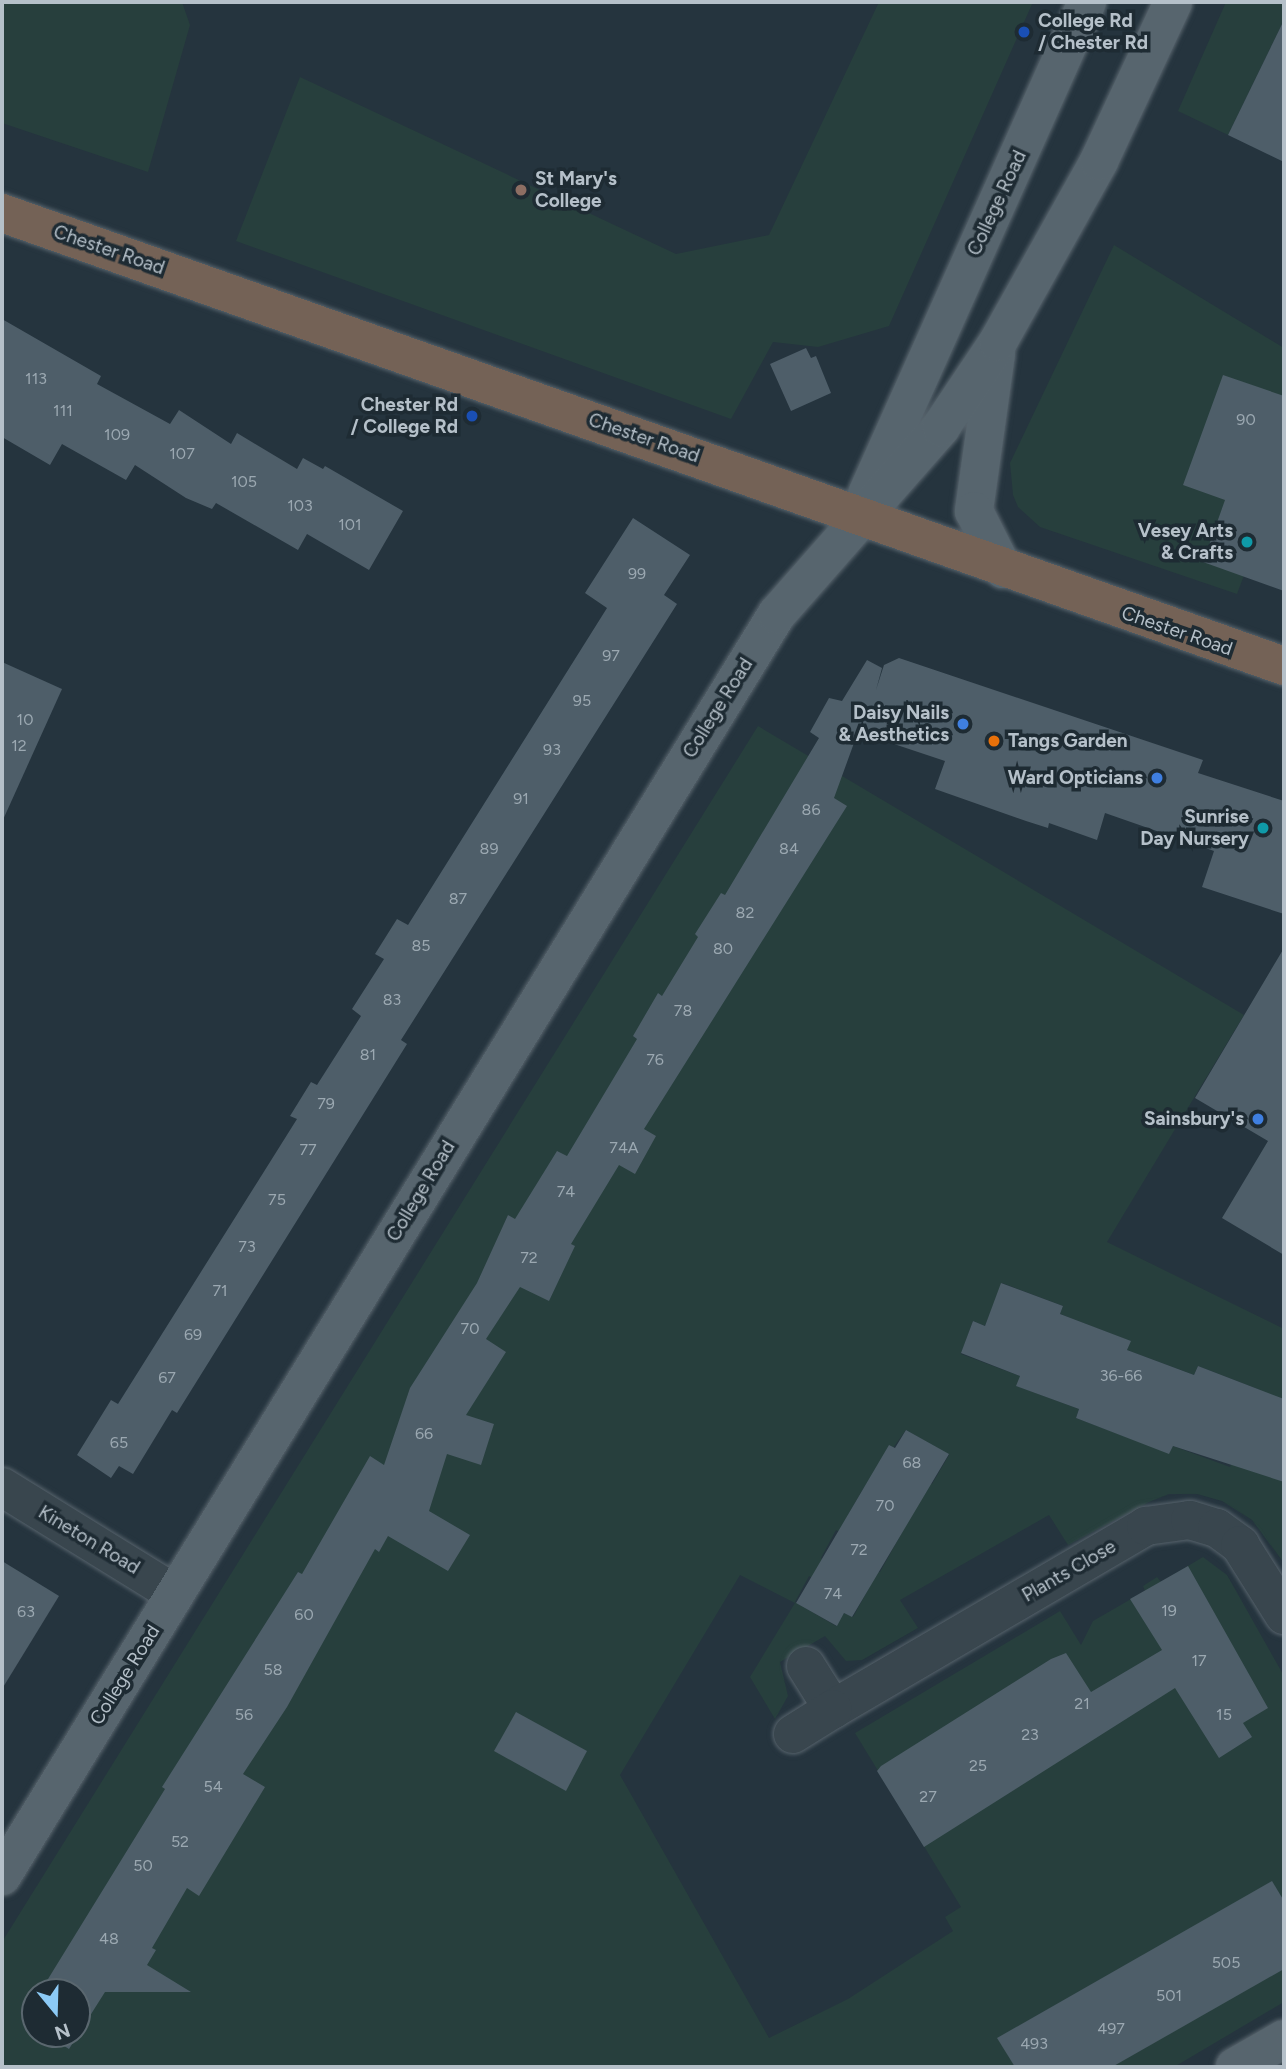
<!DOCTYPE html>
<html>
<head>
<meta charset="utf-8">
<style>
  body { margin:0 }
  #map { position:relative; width:1286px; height:2069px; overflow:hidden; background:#25343e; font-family:Figtree,sans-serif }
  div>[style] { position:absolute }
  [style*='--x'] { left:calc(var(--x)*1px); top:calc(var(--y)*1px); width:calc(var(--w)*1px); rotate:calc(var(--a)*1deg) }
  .green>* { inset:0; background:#273f3d }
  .building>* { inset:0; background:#4e5e69 }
  .roads { filter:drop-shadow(0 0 2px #57636c) drop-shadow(0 0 2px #57636c) }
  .minor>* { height:38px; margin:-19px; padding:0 19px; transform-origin:19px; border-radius:19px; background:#39464e }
  .major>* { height:38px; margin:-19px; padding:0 19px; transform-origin:19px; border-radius:19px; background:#57656e }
  .highway>* { height:38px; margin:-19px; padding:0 19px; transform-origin:19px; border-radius:19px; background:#746256 }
  .dots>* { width:19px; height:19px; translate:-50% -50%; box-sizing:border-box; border:4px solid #1e2b33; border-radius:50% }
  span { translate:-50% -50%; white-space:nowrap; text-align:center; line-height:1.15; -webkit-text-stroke:7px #1e2b33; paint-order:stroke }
  .number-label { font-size:16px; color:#9ba8b1 }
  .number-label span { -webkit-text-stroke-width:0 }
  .poi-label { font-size:19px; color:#b5c0c9; font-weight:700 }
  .left { translate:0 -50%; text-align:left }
  .right { translate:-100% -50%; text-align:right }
  .street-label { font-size:19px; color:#b5c0c9 }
  .frame { position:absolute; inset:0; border:4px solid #b5c0c9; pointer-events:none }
  .north { position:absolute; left:21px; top:1978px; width:70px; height:70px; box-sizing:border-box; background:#1e2b33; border:2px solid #5a676f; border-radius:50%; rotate:161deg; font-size:19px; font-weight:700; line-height:28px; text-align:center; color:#b5c0c9 }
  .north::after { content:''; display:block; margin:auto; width:24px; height:32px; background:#8ccaf6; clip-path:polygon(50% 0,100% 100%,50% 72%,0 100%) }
</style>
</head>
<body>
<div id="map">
  <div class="green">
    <div style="clip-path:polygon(2px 2px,182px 2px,190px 25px,148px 172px,2px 123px)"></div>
    <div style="clip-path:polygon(879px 2px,1033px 2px,889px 326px,818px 347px,773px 342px,731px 419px,236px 241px,300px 77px,676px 254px,769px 235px)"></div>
    <div style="clip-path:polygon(1226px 2px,1284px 2px,1284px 20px,1228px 135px,1178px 111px)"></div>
    <div style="clip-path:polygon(1114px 245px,1284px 348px,1284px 468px,1237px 594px,1040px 527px,1018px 507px,1013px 495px,1010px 463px)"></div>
    <div style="clip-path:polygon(evenodd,758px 726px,1244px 1015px,1107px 1242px,1284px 1329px,1284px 1427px,1267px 1475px,1284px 1482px,1284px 1563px,1252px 1520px,1222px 1501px,1197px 1494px,1169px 1494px,1149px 1502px,1068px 1545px,1049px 1515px,900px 1600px,918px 1628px,862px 1660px,846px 1661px,825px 1636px,780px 1662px,788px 1696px,775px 1719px,750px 1677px,795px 1603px,740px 1575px,620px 1775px,769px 2038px,848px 1999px,953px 1931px,945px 1917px,961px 1907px,855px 1733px,1060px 1611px,1081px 1645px,1093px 1621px,1145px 1591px,1143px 1586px,1157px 1577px,1161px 1582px,1203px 1557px,1227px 1575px,1284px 1676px,1284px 2002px,1174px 2067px,2px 2067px,2px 1942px,758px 726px,1002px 1283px,1063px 1306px,1060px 1314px,1130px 1341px,1127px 1350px,1194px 1375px,1198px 1366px,1260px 1390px,1230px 1467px,1173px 1446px,1169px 1453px,1076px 1418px,1079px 1409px,1017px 1386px,1020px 1376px,961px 1354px,973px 1321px,985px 1326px,1002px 1283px,758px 726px,906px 1430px,949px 1455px,932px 1484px,925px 1480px,921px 1498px,880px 1572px,872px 1568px,870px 1586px,853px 1617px,844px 1613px,836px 1626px,795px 1602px,809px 1576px,818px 1581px,828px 1562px,821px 1558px,836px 1530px,845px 1535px,848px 1515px,863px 1489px,906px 1430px,758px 726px,35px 1992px,77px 1992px,77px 2034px,35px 2034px,35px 1992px)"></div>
  </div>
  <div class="building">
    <div style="clip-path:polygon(1284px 20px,1284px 162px,1228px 135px)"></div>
    <div style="clip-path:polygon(2px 319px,101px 376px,97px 384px,170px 424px,179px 410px,231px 444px,237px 433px,297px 469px,303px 458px,323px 469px,325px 466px,403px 511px,369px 570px,307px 534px,298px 550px,216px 503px,212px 509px,186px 498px,135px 465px,126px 480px,62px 444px,50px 465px,2px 437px)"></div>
    <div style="clip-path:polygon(806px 348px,811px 358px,816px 356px,831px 393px,791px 411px,770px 364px)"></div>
    <div style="clip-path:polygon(1223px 375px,1284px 396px,1284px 591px,1203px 562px,1225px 500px,1183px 485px)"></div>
    <div style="clip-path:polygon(633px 518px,690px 555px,664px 595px,677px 604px,401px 1040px,407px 1044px,177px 1413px,172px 1410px,133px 1474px,119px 1466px,111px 1478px,77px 1455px,111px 1400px,118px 1404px,297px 1119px,290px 1116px,311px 1082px,317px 1085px,361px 1016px,352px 1009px,384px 959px,375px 954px,397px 919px,408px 925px,607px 608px,585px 593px)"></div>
    <div style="clip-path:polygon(899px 658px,1203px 760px,1198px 773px,1284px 801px,1284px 914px,1202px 887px,1214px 851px,1105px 813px,1097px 840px,1049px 823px,1048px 828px,1026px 821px,935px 789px,945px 761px,858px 732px,834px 798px,847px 806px,644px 1129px,656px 1136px,635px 1174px,619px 1165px,571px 1244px,575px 1246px,549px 1301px,520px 1287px,486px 1339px,506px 1352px,466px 1415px,494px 1424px,481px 1465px,447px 1454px,429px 1511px,470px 1535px,448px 1571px,388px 1536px,379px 1552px,375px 1549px,287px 1707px,243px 1774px,265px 1787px,199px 1896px,187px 1888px,152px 1948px,156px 1950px,147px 1965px,191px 1992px,105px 1992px,69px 2049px,45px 2034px,77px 2034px,77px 1992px,40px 1992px,165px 1789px,162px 1787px,298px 1572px,302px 1574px,370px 1456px,384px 1465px,410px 1388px,477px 1283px,508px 1215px,515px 1219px,557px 1151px,567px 1156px,637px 1039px,633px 1036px,658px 993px,662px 996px,698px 937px,695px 934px,721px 893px,725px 895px,819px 738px,810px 732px,829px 698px,842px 701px,867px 660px,882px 668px,876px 690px,884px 665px)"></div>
    <div style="clip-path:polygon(2px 662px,62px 689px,2px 822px)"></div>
    <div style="clip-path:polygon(1284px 948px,1284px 1255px,1222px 1218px,1268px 1141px,1195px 1098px)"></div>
    <div style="clip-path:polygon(1001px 1283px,1063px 1306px,1060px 1314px,1131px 1341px,1127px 1350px,1194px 1375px,1198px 1366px,1284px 1399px,1284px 1482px,1173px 1446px,1169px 1454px,1076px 1418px,1079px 1409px,1016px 1386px,1020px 1376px,961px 1353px,973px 1321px,985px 1326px)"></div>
    <div style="clip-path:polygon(906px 1430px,949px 1454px,852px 1617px,844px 1613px,837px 1626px,796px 1603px,889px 1445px,895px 1448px)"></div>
    <div style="clip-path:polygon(2px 1561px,59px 1596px,2px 1689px)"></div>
    <div style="clip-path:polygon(1188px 1566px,1268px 1708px,1243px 1723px,1252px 1737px,1219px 1758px,1175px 1688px,924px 1847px,877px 1771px,881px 1766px,1051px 1659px,1066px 1653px,1091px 1692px,1162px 1650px,1130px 1599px)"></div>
    <div style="clip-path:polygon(516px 1712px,587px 1751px,566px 1791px,494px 1751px)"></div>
    <div style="clip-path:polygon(1272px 1881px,1284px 1901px,1284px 1969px,1112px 2067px,1015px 2067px,997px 2038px)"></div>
    <div style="clip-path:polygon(35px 2001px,35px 2028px,23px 2020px)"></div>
  </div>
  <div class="roads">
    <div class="minor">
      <div style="--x:2;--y:1487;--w:203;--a:31.7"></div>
      <div style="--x:806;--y:1666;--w:51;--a:57.9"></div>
      <div style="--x:833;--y:1709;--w:363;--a:-30.3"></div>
      <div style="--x:1146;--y:1526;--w:44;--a:-7.8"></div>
      <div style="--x:1190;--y:1520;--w:28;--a:17"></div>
      <div style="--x:1217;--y:1528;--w:29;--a:36"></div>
      <div style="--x:1240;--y:1545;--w:83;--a:57.8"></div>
      <div style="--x:793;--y:1734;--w:47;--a:-32"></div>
    </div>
    <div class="major">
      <div style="--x:996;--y:354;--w:159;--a:98"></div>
      <div style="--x:974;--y:511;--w:65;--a:63.4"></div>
      <div style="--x:867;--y:494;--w:539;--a:-65.91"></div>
      <div style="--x:2;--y:1876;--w:1481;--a:-58.45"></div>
      <div style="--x:777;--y:614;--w:249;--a:-48.7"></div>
      <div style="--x:941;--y:427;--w:102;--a:-56.2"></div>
      <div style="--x:998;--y:342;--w:207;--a:-60.8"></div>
      <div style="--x:1099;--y:161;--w:175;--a:-65"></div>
      <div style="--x:1235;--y:2067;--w:56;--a:-29.7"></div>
    </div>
    <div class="highway">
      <div style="--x:2;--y:213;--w:1360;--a:19.46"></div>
    </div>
  </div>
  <div class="dots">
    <div style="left:1024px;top:32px;background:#1a4fb4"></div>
    <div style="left:521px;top:190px;background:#8d6e63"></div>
    <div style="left:472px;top:416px;background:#1a4fb4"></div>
    <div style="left:1247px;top:542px;background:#0f9aa8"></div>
    <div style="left:963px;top:724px;background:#3f7fe0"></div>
    <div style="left:994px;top:741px;background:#e8710a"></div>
    <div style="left:1157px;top:778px;background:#3f7fe0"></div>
    <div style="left:1263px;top:828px;background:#0f9aa8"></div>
    <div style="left:1258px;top:1119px;background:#3f7fe0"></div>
  </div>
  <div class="number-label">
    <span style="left:36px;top:379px">113</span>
    <span style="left:63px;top:411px">111</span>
    <span style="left:1246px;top:420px">90</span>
    <span style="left:117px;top:435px">109</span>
    <span style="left:182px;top:454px">107</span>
    <span style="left:244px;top:482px">105</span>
    <span style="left:300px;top:506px">103</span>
    <span style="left:350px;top:525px">101</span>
    <span style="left:637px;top:574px">99</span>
    <span style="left:611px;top:656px">97</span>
    <span style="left:582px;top:701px">95</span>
    <span style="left:25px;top:720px">10</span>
    <span style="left:19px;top:746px">12</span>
    <span style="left:552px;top:750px">93</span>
    <span style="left:521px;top:799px">91</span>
    <span style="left:811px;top:810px">86</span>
    <span style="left:489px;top:849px">89</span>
    <span style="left:789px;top:849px">84</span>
    <span style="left:458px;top:899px">87</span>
    <span style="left:745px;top:913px">82</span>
    <span style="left:421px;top:946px">85</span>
    <span style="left:723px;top:949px">80</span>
    <span style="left:392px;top:1000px">83</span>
    <span style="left:683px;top:1011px">78</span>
    <span style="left:368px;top:1055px">81</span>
    <span style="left:655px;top:1060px">76</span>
    <span style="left:326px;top:1104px">79</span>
    <span style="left:624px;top:1148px">74A</span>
    <span style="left:308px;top:1150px">77</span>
    <span style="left:566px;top:1192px">74</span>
    <span style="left:277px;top:1200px">75</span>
    <span style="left:247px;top:1247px">73</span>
    <span style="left:529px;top:1258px">72</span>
    <span style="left:220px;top:1291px">71</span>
    <span style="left:470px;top:1329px">70</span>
    <span style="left:193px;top:1335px">69</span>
    <span style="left:1121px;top:1376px">36-66</span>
    <span style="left:167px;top:1378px">67</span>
    <span style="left:424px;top:1434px">66</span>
    <span style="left:119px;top:1443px">65</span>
    <span style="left:912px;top:1463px">68</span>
    <span style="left:885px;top:1506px">70</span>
    <span style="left:859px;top:1550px">72</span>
    <span style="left:833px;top:1594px">74</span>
    <span style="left:1169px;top:1611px">19</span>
    <span style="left:26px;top:1612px">63</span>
    <span style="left:304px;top:1615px">60</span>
    <span style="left:1199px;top:1661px">17</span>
    <span style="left:273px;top:1670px">58</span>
    <span style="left:1082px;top:1704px">21</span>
    <span style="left:244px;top:1715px">56</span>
    <span style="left:1224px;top:1715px">15</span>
    <span style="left:1030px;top:1735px">23</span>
    <span style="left:978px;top:1766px">25</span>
    <span style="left:213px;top:1787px">54</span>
    <span style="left:928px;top:1797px">27</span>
    <span style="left:180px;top:1842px">52</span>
    <span style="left:143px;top:1866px">50</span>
    <span style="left:109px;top:1939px">48</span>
    <span style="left:1226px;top:1963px">505</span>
    <span style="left:1169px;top:1996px">501</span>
    <span style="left:1111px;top:2029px">497</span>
    <span style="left:1034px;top:2044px">493</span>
  </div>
  <div class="poi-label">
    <span class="left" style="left:1038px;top:32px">College Rd<br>/ Chester Rd</span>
    <span class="left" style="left:535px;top:190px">St Mary's<br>College</span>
    <span class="right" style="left:458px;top:416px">Chester Rd<br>/ College Rd</span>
    <span class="right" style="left:1233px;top:542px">Vesey Arts<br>&amp; Crafts</span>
    <span class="right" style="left:949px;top:724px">Daisy Nails<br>&amp; Aesthetics</span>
    <span class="left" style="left:1008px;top:741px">Tangs Garden</span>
    <span class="right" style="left:1143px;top:778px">Ward Opticians</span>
    <span class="right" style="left:1249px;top:828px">Sunrise<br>Day Nursery</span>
    <span class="right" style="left:1244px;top:1119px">Sainsbury's</span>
  </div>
  <div class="street-label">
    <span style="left:997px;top:203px;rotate:-65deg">College Road</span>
    <span style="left:109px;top:250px;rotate:19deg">Chester Road</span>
    <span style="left:644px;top:438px;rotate:19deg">Chester Road</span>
    <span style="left:1177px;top:631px;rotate:19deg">Chester Road</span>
    <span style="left:718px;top:708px;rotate:-58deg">College Road</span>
    <span style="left:421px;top:1191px;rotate:-59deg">College Road</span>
    <span style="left:89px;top:1540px;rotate:31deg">Kineton Road</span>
    <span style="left:1069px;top:1571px;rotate:-30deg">Plants Close</span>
    <span style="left:125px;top:1675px;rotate:-58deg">College Road</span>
  </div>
  <div class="frame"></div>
  <div class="north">N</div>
</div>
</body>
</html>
